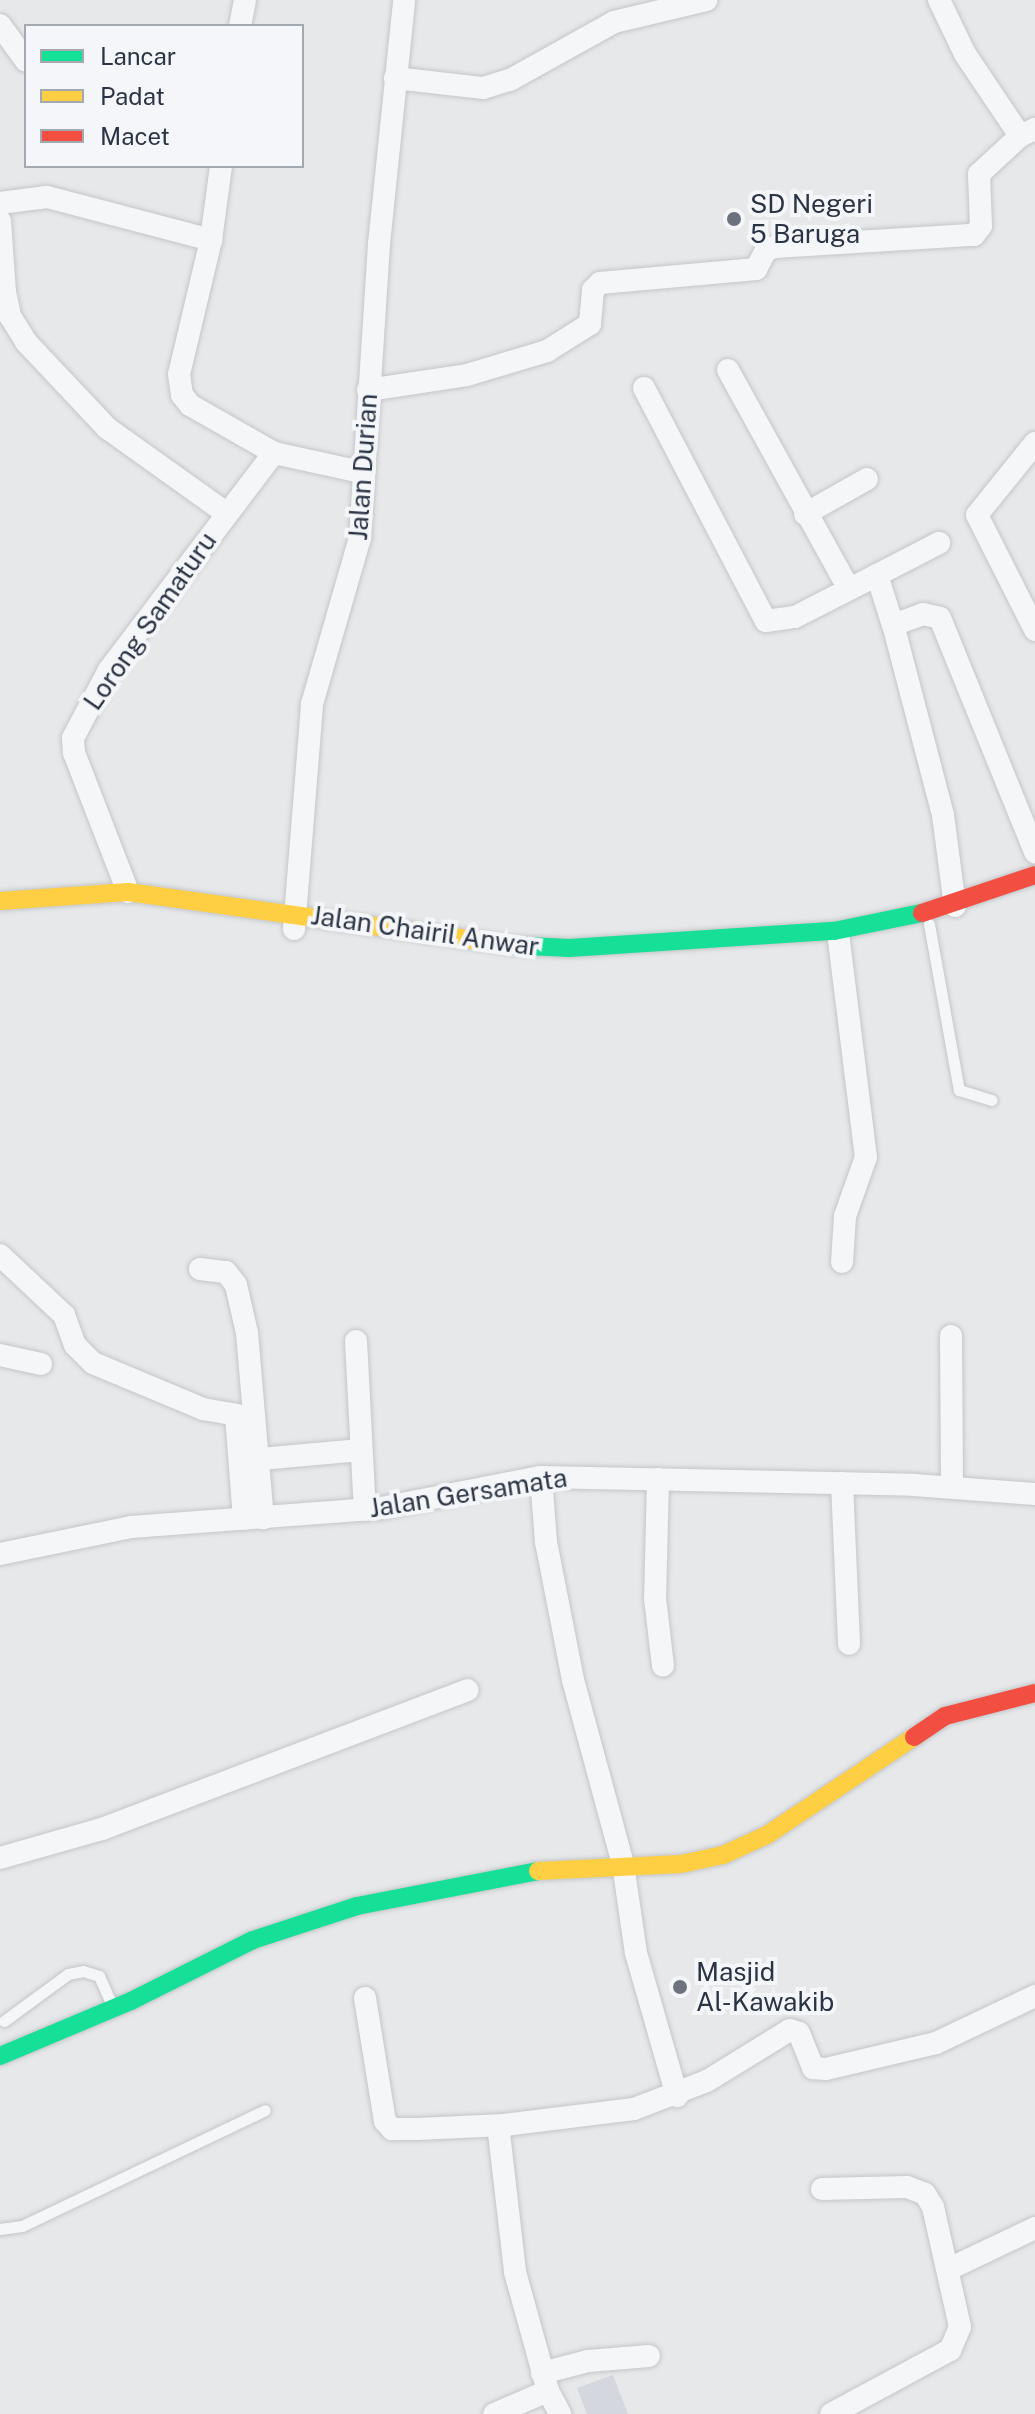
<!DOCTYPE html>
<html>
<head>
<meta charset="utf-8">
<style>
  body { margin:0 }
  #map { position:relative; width:1035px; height:2414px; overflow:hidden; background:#e6e8ea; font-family:"Public Sans",sans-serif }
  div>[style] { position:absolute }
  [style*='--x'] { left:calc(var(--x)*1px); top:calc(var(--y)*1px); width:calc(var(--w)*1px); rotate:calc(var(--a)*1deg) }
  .built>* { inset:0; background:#d4d7dd }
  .roads { filter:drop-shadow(0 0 2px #c4c6c8) drop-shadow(0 0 2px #c4c6c8) }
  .lane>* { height:11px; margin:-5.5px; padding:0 5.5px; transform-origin:5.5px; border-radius:5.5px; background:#f5f6f7 }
  .street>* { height:22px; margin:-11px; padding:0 11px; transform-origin:11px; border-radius:11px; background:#f5f6f7 }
  .fast>* { height:18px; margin:-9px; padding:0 9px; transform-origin:9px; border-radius:9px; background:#16e098 }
  .slow>* { height:18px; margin:-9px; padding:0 9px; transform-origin:9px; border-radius:9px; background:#ffcf43 }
  .jam>* { height:18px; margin:-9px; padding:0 9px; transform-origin:9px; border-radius:9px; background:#f24e42 }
  .dots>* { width:22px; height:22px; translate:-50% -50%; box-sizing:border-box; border:4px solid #f4f6f9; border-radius:50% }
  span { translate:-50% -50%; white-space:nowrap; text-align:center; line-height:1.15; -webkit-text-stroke:8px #f4f6f9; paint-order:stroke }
  .poi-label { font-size:26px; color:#2b3445 }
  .left { translate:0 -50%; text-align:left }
  .street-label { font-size:26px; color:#2b3445 }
  .legend { position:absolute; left:24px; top:24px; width:280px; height:144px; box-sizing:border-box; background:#f4f6f9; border:2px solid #a4a8b1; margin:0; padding:10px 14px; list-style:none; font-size:24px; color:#2b3445 }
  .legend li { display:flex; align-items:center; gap:16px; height:40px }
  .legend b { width:40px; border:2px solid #a4a8b1 }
</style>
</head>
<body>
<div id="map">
  <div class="built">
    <div style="clip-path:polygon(613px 2375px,628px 2414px,587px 2414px,577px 2388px)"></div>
  </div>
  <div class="roads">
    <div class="lane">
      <div style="--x:929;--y:924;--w:169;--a:79.8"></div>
      <div style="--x:959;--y:1090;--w:34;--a:17"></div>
      <div style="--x:4;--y:2021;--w:79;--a:-36.3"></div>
      <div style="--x:68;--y:1974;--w:15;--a:-11"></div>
      <div style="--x:83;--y:1971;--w:17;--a:17"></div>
      <div style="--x:99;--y:1976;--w:34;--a:66"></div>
      <div style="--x:0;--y:2229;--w:22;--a:-8"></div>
      <div style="--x:22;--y:2226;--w:269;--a:-25.5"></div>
    </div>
    <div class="street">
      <div style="--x:939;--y:0;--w:60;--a:64.3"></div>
      <div style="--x:965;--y:54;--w:99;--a:56.1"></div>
      <div style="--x:1020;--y:136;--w:17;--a:-25"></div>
      <div style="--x:0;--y:25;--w:44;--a:54.2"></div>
      <div style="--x:240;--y:26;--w:26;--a:-79"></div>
      <div style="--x:395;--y:78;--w:89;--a:6.5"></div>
      <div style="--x:483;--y:88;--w:28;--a:-17"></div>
      <div style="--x:510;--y:80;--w:119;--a:-29.1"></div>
      <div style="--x:614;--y:22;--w:95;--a:-13.4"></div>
      <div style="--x:221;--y:166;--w:75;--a:97.7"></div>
      <div style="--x:211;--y:240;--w:138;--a:103.4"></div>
      <div style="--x:179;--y:374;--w:21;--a:82"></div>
      <div style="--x:182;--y:395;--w:13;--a:51"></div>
      <div style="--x:190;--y:405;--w:97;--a:29.7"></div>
      <div style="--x:274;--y:453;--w:89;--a:12.3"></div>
      <div style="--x:0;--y:203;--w:47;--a:-7.3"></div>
      <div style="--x:47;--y:197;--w:170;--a:14.7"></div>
      <div style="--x:0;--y:221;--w:71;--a:86"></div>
      <div style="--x:5;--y:292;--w:25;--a:78"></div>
      <div style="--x:10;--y:316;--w:31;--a:58"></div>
      <div style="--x:26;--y:342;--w:118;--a:46.7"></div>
      <div style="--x:107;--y:428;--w:146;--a:35.5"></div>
      <div style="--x:728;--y:370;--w:250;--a:61.1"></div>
      <div style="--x:644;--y:388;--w:263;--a:62.4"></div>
      <div style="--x:766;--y:621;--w:29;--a:-8"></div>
      <div style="--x:795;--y:617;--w:92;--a:-27.1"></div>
      <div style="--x:877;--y:575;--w:52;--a:72.3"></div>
      <div style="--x:368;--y:390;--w:100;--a:-8.6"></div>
      <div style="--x:467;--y:375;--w:84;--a:-16.7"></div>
      <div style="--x:547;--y:351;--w:51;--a:-32.1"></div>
      <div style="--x:590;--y:324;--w:34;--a:-85"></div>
      <div style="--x:593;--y:290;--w:10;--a:-45"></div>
      <div style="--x:600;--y:283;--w:157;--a:-5.1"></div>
      <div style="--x:756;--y:269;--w:21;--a:-62"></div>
      <div style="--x:766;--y:250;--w:9;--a:-18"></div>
      <div style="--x:775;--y:247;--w:199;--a:-3.5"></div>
      <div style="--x:974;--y:235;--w:11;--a:-52"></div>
      <div style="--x:981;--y:226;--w:52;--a:-92.2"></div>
      <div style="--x:979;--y:174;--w:56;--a:-42.8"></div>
      <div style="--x:1035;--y:443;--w:92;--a:128.9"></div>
      <div style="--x:977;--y:515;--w:129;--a:63.2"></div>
      <div style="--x:805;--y:514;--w:71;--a:-29.4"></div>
      <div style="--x:877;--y:575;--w:70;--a:-27.3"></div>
      <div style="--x:128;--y:892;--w:149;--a:-111.2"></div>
      <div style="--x:74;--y:753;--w:15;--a:-94"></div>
      <div style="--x:73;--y:738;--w:77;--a:-62.1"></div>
      <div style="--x:109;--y:670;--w:273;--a:-52.8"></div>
      <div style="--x:955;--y:906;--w:92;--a:-97.5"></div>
      <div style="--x:943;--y:815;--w:196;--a:-104.7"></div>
      <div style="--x:893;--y:625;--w:32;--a:-20"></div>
      <div style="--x:923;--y:614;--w:17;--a:13"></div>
      <div style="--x:940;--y:618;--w:253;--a:67.9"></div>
      <div style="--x:294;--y:929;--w:226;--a:-85.4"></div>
      <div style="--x:312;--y:704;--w:173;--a:-73.9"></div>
      <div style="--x:360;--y:538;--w:295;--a:-86.3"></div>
      <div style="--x:379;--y:244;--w:245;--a:-84.1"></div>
      <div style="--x:839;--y:941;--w:218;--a:82.9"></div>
      <div style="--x:866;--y:1157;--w:63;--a:109.6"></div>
      <div style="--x:845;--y:1216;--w:46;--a:93.7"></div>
      <div style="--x:0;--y:1255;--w:88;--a:43.2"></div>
      <div style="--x:64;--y:1315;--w:32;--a:70"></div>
      <div style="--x:75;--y:1345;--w:25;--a:45"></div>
      <div style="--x:93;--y:1363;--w:119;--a:22.7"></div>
      <div style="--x:203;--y:1409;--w:34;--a:10"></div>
      <div style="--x:236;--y:1415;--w:104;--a:85.6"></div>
      <div style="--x:200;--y:1269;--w:26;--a:7"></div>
      <div style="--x:226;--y:1272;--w:16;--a:52"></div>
      <div style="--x:236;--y:1285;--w:49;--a:77.1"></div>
      <div style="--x:247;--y:1333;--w:186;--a:85.1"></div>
      <div style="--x:951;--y:1336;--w:151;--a:89.6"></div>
      <div style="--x:356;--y:1341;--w:169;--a:87"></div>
      <div style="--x:0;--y:1355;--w:42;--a:12.4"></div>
      <div style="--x:260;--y:1459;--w:101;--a:-5.1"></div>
      <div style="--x:541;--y:1477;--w:65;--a:85.6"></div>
      <div style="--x:546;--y:1542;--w:141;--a:78.9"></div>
      <div style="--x:573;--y:1680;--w:191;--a:74.8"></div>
      <div style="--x:623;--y:1864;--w:90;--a:81.7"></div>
      <div style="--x:636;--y:1953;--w:149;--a:74"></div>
      <div style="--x:658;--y:1479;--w:119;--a:91.4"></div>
      <div style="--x:655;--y:1598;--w:68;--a:83.3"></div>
      <div style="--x:842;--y:1483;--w:161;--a:87.5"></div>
      <div style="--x:0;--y:1554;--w:134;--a:-11.6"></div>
      <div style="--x:131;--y:1527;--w:251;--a:-4.3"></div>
      <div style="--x:381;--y:1508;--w:163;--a:-11"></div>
      <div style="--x:541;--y:1477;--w:373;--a:1.2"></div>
      <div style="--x:914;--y:1485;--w:121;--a:4.3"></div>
      <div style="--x:0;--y:1858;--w:106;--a:-15.9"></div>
      <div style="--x:102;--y:1829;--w:391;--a:-20.8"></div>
      <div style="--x:365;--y:1998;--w:125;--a:80.8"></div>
      <div style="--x:385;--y:2121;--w:11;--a:49"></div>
      <div style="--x:392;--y:2129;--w:25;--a:0"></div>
      <div style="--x:417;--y:2129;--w:87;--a:-2.6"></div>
      <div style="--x:504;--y:2125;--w:131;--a:-7"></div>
      <div style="--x:634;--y:2109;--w:78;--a:-21"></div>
      <div style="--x:707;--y:2081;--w:97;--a:-31.6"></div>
      <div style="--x:790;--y:2030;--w:9;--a:18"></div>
      <div style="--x:799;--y:2033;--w:38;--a:68"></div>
      <div style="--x:813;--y:2068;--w:13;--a:4"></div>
      <div style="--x:826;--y:2069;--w:113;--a:-13.3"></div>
      <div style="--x:936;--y:2043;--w:110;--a:-25.4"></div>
      <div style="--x:504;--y:2125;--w:9;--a:122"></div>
      <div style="--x:499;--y:2133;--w:140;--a:83.4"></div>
      <div style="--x:515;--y:2272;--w:123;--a:74.5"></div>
      <div style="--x:822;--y:2189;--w:85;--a:-1.3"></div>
      <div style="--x:907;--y:2187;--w:19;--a:21"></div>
      <div style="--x:925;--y:2194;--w:15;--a:58"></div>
      <div style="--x:933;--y:2207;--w:123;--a:77.3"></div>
      <div style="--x:960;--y:2327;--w:25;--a:113"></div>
      <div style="--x:950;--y:2350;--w:135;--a:151.7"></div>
      <div style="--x:949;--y:2269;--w:95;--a:-25.5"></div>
      <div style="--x:542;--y:2373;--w:48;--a:-14.6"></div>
      <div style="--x:588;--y:2361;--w:61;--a:-4.7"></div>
      <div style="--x:494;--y:2414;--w:59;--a:-23.1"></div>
      <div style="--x:548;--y:2391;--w:26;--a:62"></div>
    </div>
    <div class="fast">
      <div style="--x:508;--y:945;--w:61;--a:2.8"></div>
      <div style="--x:569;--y:948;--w:266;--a:-3.7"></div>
      <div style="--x:834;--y:931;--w:90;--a:-11.6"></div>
      <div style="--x:0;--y:2056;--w:142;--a:-22.8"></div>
      <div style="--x:131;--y:2001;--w:136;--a:-26.6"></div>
      <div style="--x:253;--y:1940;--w:109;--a:-18.1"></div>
      <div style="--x:357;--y:1906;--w:184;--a:-10.9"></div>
    </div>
    <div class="slow">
      <div style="--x:0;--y:901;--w:128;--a:-4"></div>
      <div style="--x:128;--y:892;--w:384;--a:7.9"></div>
      <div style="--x:538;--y:1871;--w:143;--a:-2.8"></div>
      <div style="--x:681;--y:1864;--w:43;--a:-12.1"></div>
      <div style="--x:723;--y:1855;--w:48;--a:-24.4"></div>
      <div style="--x:767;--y:1835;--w:177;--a:-33.7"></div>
    </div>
    <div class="jam">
      <div style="--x:922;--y:913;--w:119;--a:-18.6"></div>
      <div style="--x:914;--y:1737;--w:37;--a:-34"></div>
      <div style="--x:945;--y:1716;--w:93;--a:-14.3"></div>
    </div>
  </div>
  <div class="dots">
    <div style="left:734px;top:219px;background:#6c737f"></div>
    <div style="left:680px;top:1987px;background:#6c737f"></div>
  </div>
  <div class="poi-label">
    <span class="left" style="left:750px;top:219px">SD Negeri<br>5 Baruga</span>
    <span class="left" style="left:696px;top:1987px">Masjid<br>Al-Kawakib</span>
  </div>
  <div class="street-label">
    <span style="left:363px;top:467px;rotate:-86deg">Jalan Durian</span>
    <span style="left:150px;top:621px;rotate:-55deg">Lorong Samaturu</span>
    <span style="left:425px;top:931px;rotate:8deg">Jalan Chairil Anwar</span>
    <span style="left:468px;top:1493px;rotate:-9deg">Jalan Gersamata</span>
  </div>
  <ul class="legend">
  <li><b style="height:10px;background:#16e098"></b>Lancar</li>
  <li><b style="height:10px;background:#ffcf43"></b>Padat</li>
  <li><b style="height:10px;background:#f24e42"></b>Macet</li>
  </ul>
</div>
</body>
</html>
